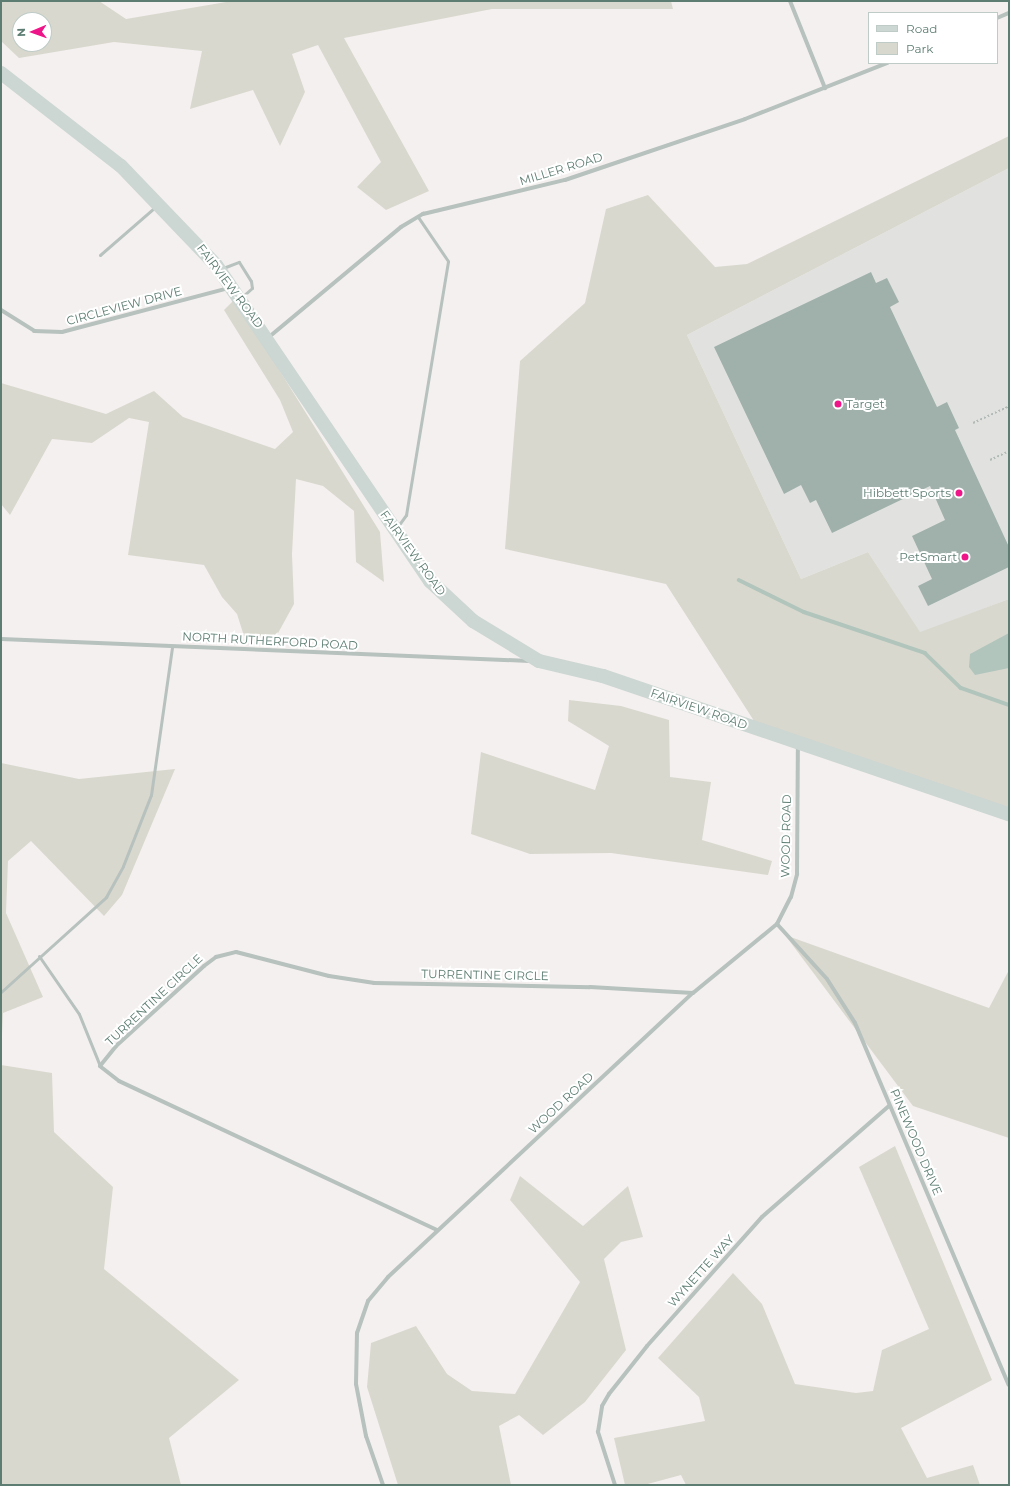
<!DOCTYPE html>
<html>
<head>
<meta charset="utf-8">
<style>
  body { margin:0 }
  #map { position:relative; width:1010px; height:1486px; overflow:hidden; background:#f4f0ef; font-family:Montserrat,sans-serif }
  div>[style] { position:absolute }
  [style*='--x'] { left:calc(var(--x)*1px); top:calc(var(--y)*1px); width:calc(var(--w)*1px); rotate:calc(var(--a)*1deg) }
  .built>* { inset:0; background:#e1e2e0 }
  .green>* { inset:0; background:#d9d8ce }
  .water>* { inset:0; background:#b1c5bc }
  .stream>* { height:3.5px; margin:-1.75px; padding:0 1.75px; transform-origin:1.75px; border-radius:1.75px; background:#b1c5bc }
  .building>* { inset:0; background:#a0b1ab }
  .path>* { height:2px; margin-top:-1px; transform-origin:0; background:repeating-linear-gradient(90deg,#b2bab7 0 2px,transparent 0 4px) }
  .lane>* { height:3px; margin:-1.5px; padding:0 1.5px; transform-origin:1.5px; border-radius:1.5px; background:#b7c1be }
  .street>* { height:4px; margin:-2px; padding:0 2px; transform-origin:2px; border-radius:2px; background:#b7c1be }
  .secondary>* { height:14px; margin:-7px; padding:0 7px; transform-origin:7px; border-radius:7px; background:#ccd6d2 }
  .dots>* { width:11px; height:11px; translate:-50% -50%; box-sizing:border-box; border:2px solid #fff; border-radius:50% }
  span { translate:-50% -50%; white-space:nowrap; text-align:center; line-height:1.15; -webkit-text-stroke:4px #fff; paint-order:stroke }
  .street-label { font-size:12px; color:#5d7d73 }
  .poi-label { font-size:12px; color:#5d7d73 }
  .left { translate:0 -50%; text-align:left }
  .right { translate:-100% -50%; text-align:right }
  .frame { position:absolute; inset:0; border:2px solid #5d7d73; pointer-events:none }
  .legend { position:absolute; left:868px; top:12px; width:130px; height:52px; box-sizing:border-box; background:#fff; border:1px solid #becbc7; margin:0; padding:5px 7px; list-style:none; font-size:12px; color:#5d7d73 }
  .legend li { display:flex; align-items:center; gap:8px; height:20px }
  .legend b { width:20px; border:1px solid #becbc7 }
  .north { position:absolute; left:12px; top:12px; width:40px; height:40px; box-sizing:border-box; background:#fff; border:1px solid #becbc7; border-radius:50%; rotate:268deg; font-size:11px; font-weight:700; line-height:16px; text-align:center; color:#5d7d73 }
  .north::after { content:''; display:block; margin:auto; width:14px; height:18px; background:#ee1588; clip-path:polygon(50% 0,100% 100%,50% 72%,0 100%) }
</style>
</head>
<body>
<div id="map">
  <div class="built">
    <div style="clip-path:polygon(1009px 168px,1009px 599px,920px 633px,868px 552px,801px 579px,687px 335px)"></div>
  </div>
  <div class="green">
    <div style="clip-path:polygon(evenodd,1px 1px,99px 1px,126px 19px,232px 1px,671px 1px,673px 9px,492px 9px,344px 38px,429px 191px,386px 210px,357px 187px,381px 162px,318px 45px,292px 54px,305px 92px,280px 146px,253px 90px,190px 109px,202px 51px,114px 42px,19px 58px,1px 41px,1px 1px,20px 20px,44px 20px,44px 44px,20px 44px,20px 20px)"></div>
    <div style="clip-path:polygon(1009px 136px,1009px 168px,687px 335px,801px 579px,868px 552px,920px 632px,1009px 599px,1009px 812px,756px 724px,666px 584px,505px 549px,520px 361px,585px 303px,606px 209px,648px 195px,715px 267px,747px 264px)"></div>
    <div style="clip-path:polygon(235px 299px,380px 532px,384px 582px,356px 562px,354px 511px,323px 486px,296px 479px,292px 554px,294px 604px,277px 635px,244px 636px,237px 614px,222px 597px,204px 565px,128px 555px,149px 422px,129px 418px,92px 443px,52px 439px,10px 515px,1px 504px,1px 383px,106px 414px,154px 391px,183px 417px,275px 449px,293px 432px,280px 400px,224px 310px)"></div>
    <div style="clip-path:polygon(569px 700px,621px 706px,669px 720px,670px 777px,711px 782px,702px 840px,772px 861px,768px 875px,611px 853px,530px 854px,471px 834px,481px 752px,595px 790px,609px 746px,568px 721px)"></div>
    <div style="clip-path:polygon(1px 763px,79px 779px,175px 769px,122px 895px,104px 916px,31px 841px,8px 861px,6px 913px,43px 997px,3px 1013px,1px 1056px)"></div>
    <div style="clip-path:polygon(785px 935px,989px 1008px,1009px 970px,1009px 1138px,913px 1106px)"></div>
    <div style="clip-path:polygon(1px 1065px,52px 1073px,54px 1132px,113px 1187px,104px 1269px,239px 1380px,169px 1438px,181px 1485px,1px 1485px)"></div>
    <div style="clip-path:polygon(895px 1146px,992px 1380px,901px 1428px,927px 1478px,973px 1465px,980px 1485px,686px 1485px,681px 1475px,644px 1485px,625px 1485px,614px 1438px,705px 1421px,699px 1397px,658px 1358px,733px 1273px,762px 1304px,795px 1384px,856px 1393px,873px 1391px,882px 1350px,929px 1329px,859px 1167px)"></div>
    <div style="clip-path:polygon(520px 1176px,583px 1226px,628px 1186px,643px 1237px,621px 1242px,604px 1259px,626px 1350px,585px 1402px,543px 1435px,519px 1415px,499px 1426px,511px 1485px,398px 1485px,367px 1387px,371px 1343px,416px 1326px,447px 1374px,472px 1391px,515px 1394px,580px 1282px,510px 1200px)"></div>
  </div>
  <div class="water">
    <div style="clip-path:polygon(1009px 633px,1009px 668px,975px 675px,969px 667px,970px 654px)"></div>
  </div>
  <div class="stream">
    <div style="--x:739;--y:580;--w:72;--a:26.2"></div>
    <div style="--x:804;--y:612;--w:128;--a:18.7"></div>
    <div style="--x:925;--y:653;--w:50;--a:44.2"></div>
    <div style="--x:961;--y:688;--w:51;--a:19.5"></div>
  </div>
  <div class="building">
    <div style="clip-path:polygon(871px 272px,876px 283px,887px 278px,899px 302px,890px 307px,937px 407px,947px 402px,959px 428px,955px 430px,1009px 547px,1009px 567px,928px 606px,918px 586px,932px 579px,912px 536px,945px 520px,930px 486px,832px 533px,816px 500px,810px 503px,801px 485px,784px 494px,714px 347px)"></div>
  </div>
  <div class="path">
    <div style="--x:973;--y:423;--w:40;--a:-25"></div>
    <div style="--x:990;--y:460;--w:21;--a:-25"></div>
  </div>
  <div class="lane">
    <div style="--x:100;--y:255;--w:73;--a:-41.1"></div>
    <div style="--x:223;--y:268;--w:17;--a:-21"></div>
    <div style="--x:239;--y:262;--w:22;--a:58"></div>
    <div style="--x:251;--y:281;--w:7;--a:82"></div>
    <div style="--x:252;--y:288;--w:13;--a:138"></div>
    <div style="--x:398;--y:526;--w:14;--a:-54"></div>
    <div style="--x:406;--y:515;--w:257;--a:-80.6"></div>
    <div style="--x:448;--y:261;--w:53;--a:-124.3"></div>
    <div style="--x:39;--y:956;--w:70;--a:55.4"></div>
    <div style="--x:79;--y:1014;--w:56;--a:68"></div>
    <div style="--x:1;--y:992;--w:142;--a:-42.1"></div>
    <div style="--x:106;--y:897;--w:35;--a:-61"></div>
    <div style="--x:123;--y:866;--w:76;--a:-68.5"></div>
    <div style="--x:151;--y:795;--w:149;--a:-81.9"></div>
  </div>
  <div class="street">
    <div style="--x:790;--y:1;--w:94;--a:68.1"></div>
    <div style="--x:997;--y:18;--w:13;--a:-23"></div>
    <div style="--x:1;--y:310;--w:39;--a:32"></div>
    <div style="--x:34;--y:331;--w:28;--a:2"></div>
    <div style="--x:62;--y:332;--w:172;--a:-14.8"></div>
    <div style="--x:269;--y:337;--w:172;--a:-39.8"></div>
    <div style="--x:401;--y:227;--w:26;--a:-31"></div>
    <div style="--x:423;--y:214;--w:146;--a:-13.5"></div>
    <div style="--x:565;--y:180;--w:190;--a:-18.7"></div>
    <div style="--x:745;--y:119;--w:153;--a:-21.5"></div>
    <div style="--x:1;--y:639;--w:529;--a:2.38"></div>
    <div style="--x:777;--y:924;--w:74;--a:47.7"></div>
    <div style="--x:827;--y:979;--w:52;--a:57.5"></div>
    <div style="--x:855;--y:1023;--w:393;--a:67"></div>
    <div style="--x:437;--y:1230;--w:351;--a:-154.9"></div>
    <div style="--x:119;--y:1081;--w:24;--a:-142"></div>
    <div style="--x:100;--y:1066;--w:26;--a:-51"></div>
    <div style="--x:116;--y:1046;--w:119;--a:-42.3"></div>
    <div style="--x:204;--y:966;--w:15;--a:-37"></div>
    <div style="--x:216;--y:957;--w:21;--a:-14"></div>
    <div style="--x:236;--y:952;--w:96;--a:14.5"></div>
    <div style="--x:329;--y:976;--w:46;--a:8.8"></div>
    <div style="--x:374;--y:983;--w:216;--a:1.1"></div>
    <div style="--x:590;--y:987;--w:103;--a:3.3"></div>
    <div style="--x:383;--y:1485;--w:52;--a:-109.1"></div>
    <div style="--x:366;--y:1436;--w:53;--a:-100.9"></div>
    <div style="--x:356;--y:1384;--w:51;--a:-88.9"></div>
    <div style="--x:357;--y:1333;--w:34;--a:-71"></div>
    <div style="--x:368;--y:1301;--w:31;--a:-50"></div>
    <div style="--x:388;--y:1277;--w:417;--a:-43"></div>
    <div style="--x:693;--y:993;--w:109;--a:-39.4"></div>
    <div style="--x:777;--y:924;--w:30;--a:-63"></div>
    <div style="--x:791;--y:897;--w:24;--a:-75"></div>
    <div style="--x:797;--y:874;--w:128;--a:-89.6"></div>
    <div style="--x:615;--y:1485;--w:56;--a:-107.8"></div>
    <div style="--x:598;--y:1432;--w:26;--a:-81"></div>
    <div style="--x:602;--y:1406;--w:14;--a:-60"></div>
    <div style="--x:609;--y:1394;--w:61;--a:-51.6"></div>
    <div style="--x:647;--y:1346;--w:173;--a:-48.3"></div>
    <div style="--x:762;--y:1217;--w:169;--a:-41.2"></div>
  </div>
  <div class="secondary">
    <div style="--x:1;--y:73;--w:152;--a:37.8"></div>
    <div style="--x:121;--y:166;--w:137;--a:46.2"></div>
    <div style="--x:216;--y:265;--w:382;--a:55.9"></div>
    <div style="--x:430;--y:581;--w:59;--a:42.9"></div>
    <div style="--x:473;--y:621;--w:77;--a:31.2"></div>
    <div style="--x:539;--y:661;--w:66;--a:13.2"></div>
    <div style="--x:603;--y:676;--w:429;--a:18.8"></div>
  </div>
  <div class="dots">
    <div style="left:838px;top:404px;background:#ee1588"></div>
    <div style="left:959px;top:493px;background:#ee1588"></div>
    <div style="left:965px;top:557px;background:#ee1588"></div>
  </div>
  <div class="street-label">
    <span style="left:561px;top:169px;rotate:-17deg">MILLER ROAD</span>
    <span style="left:230px;top:286px;rotate:53deg">FAIRVIEW ROAD</span>
    <span style="left:124px;top:306px;rotate:-15deg">CIRCLEVIEW DRIVE</span>
    <span style="left:413px;top:553px;rotate:54deg">FAIRVIEW ROAD</span>
    <span style="left:270px;top:641px;rotate:3deg">NORTH RUTHERFORD ROAD</span>
    <span style="left:699px;top:709px;rotate:19deg">FAIRVIEW ROAD</span>
    <span style="left:786px;top:836px;rotate:-89deg">WOOD ROAD</span>
    <span style="left:485px;top:975px;rotate:1deg">TURRENTINE CIRCLE</span>
    <span style="left:154px;top:1000px;rotate:-43deg">TURRENTINE CIRCLE</span>
    <span style="left:561px;top:1103px;rotate:-43deg">WOOD ROAD</span>
    <span style="left:916px;top:1142px;rotate:67deg">PINEWOOD DRIVE</span>
    <span style="left:701px;top:1271px;rotate:-48deg">WYNETTE WAY</span>
  </div>
  <div class="poi-label">
    <span class="left" style="left:846px;top:404px">Target</span>
    <span class="right" style="left:951px;top:493px">Hibbett Sports</span>
    <span class="right" style="left:957px;top:557px">PetSmart</span>
  </div>
  <div class="frame"></div>
  <ul class="legend">
  <li><b style="height:5px;background:#ccd6d2"></b>Road</li>
  <li><b style="height:11px;background:#d9d8ce"></b>Park</li>
  </ul>
  <div class="north">N</div>
</div>
</body>
</html>
